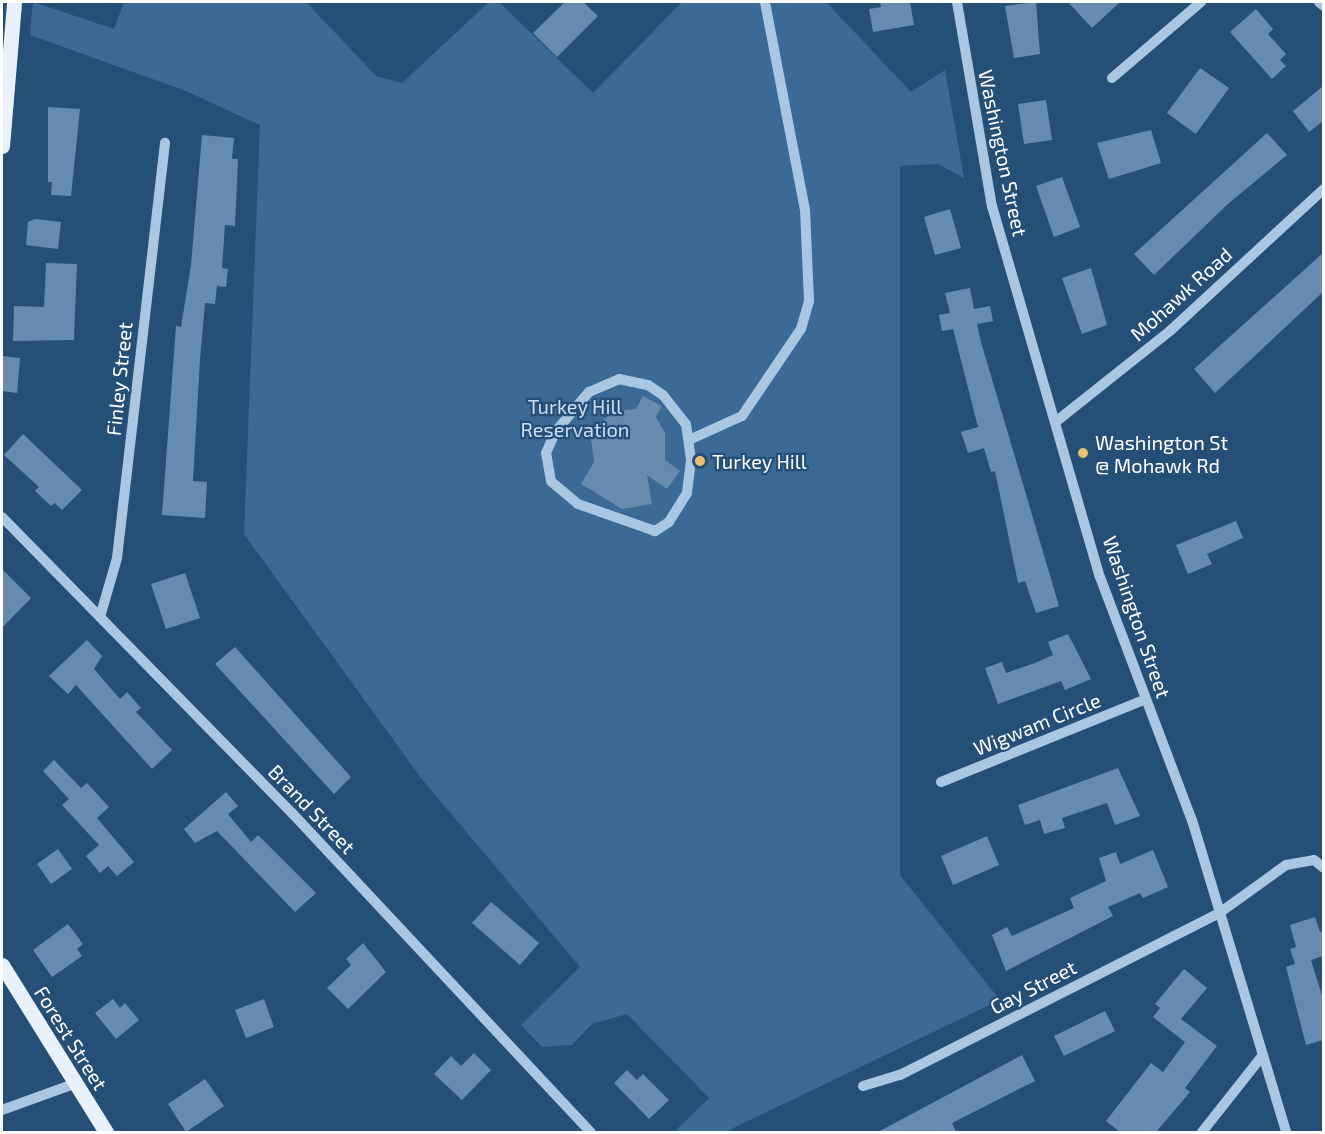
<!DOCTYPE html>
<html>
<head>
<meta charset="utf-8">
<style>
  body { margin:0 }
  #map { position:relative; width:1325px; height:1134px; overflow:hidden; background:#264f78; font-family:"Exo 2",sans-serif }
  div>[style] { position:absolute }
  [style*='--x'] { left:calc(var(--x)*1px); top:calc(var(--y)*1px); width:calc(var(--w)*1px); rotate:calc(var(--a)*1deg) }
  .green>* { inset:0; background:#3a6a95 }
  .building>* { inset:0; background:#678bae }
  .minor>* { height:10px; margin:-5px; padding:0 5px; transform-origin:5px; border-radius:5px; background:#a9c7e3 }
  .major>* { height:15px; margin:-7.5px; padding:0 7.5px; transform-origin:7.5px; border-radius:7.5px; background:#e8f1fc }
  .dots>* { width:16px; height:16px; translate:-50% -50%; box-sizing:border-box; border:3px solid #264f78; border-radius:50% }
  span { translate:-50% -50%; white-space:nowrap; text-align:center; line-height:1.15; -webkit-text-stroke:4.5px #264f78; paint-order:stroke }
  .street-label { font-size:20px; color:#fff }
  .park-label { font-size:20px; color:#cbdff3 }
  .poi-label { font-size:20px; color:#fff }
  .left { translate:0 -50%; text-align:left }
  .frame { position:absolute; inset:0; border:3px solid #fff; pointer-events:none }
</style>
</head>
<body>
<div id="map">
  <div class="green">
    <div style="clip-path:polygon(33px 2px,114px 29px,124px 2px,306px 2px,376px 76px,402px 83px,489px 2px,499px 2px,593px 93px,682px 2px,826px 2px,911px 92px,945px 70px,964px 178px,938px 164px,900px 166px,900px 875px,1000px 1000px,725px 1132px,674px 1132px,709px 1098px,627px 1014px,592px 1024px,572px 1045px,542px 1047px,521px 1025px,580px 967px,421px 778px,244px 534px,260px 125px,186px 91px,30px 35px)"></div>
  </div>
  <div class="building">
    <div style="clip-path:polygon(565px 2px,583px 2px,598px 16px,557px 57px,533px 33px)"></div>
    <div style="clip-path:polygon(880px 2px,910px 2px,914px 25px,873px 32px,869px 9px,881px 7px)"></div>
    <div style="clip-path:polygon(1036px 2px,1040px 54px,1014px 58px,1005px 6px)"></div>
    <div style="clip-path:polygon(1068px 2px,1120px 2px,1092px 28px)"></div>
    <div style="clip-path:polygon(1256px 9px,1273px 29px,1268px 34px,1286px 54px,1280px 60px,1286px 66px,1272px 79px,1230px 32px)"></div>
    <div style="clip-path:polygon(1200px 68px,1229px 88px,1196px 134px,1167px 113px)"></div>
    <div style="clip-path:polygon(1323px 86px,1323px 121px,1309px 132px,1293px 111px)"></div>
    <div style="clip-path:polygon(1046px 100px,1052px 140px,1024px 144px,1018px 104px)"></div>
    <div style="clip-path:polygon(48px 107px,80px 109px,71px 196px,51px 195px,52px 182px,48px 182px)"></div>
    <div style="clip-path:polygon(1151px 130px,1161px 163px,1109px 179px,1097px 143px)"></div>
    <div style="clip-path:polygon(1267px 133px,1287px 155px,1229px 203px,1154px 275px,1134px 254px)"></div>
    <div style="clip-path:polygon(202px 135px,234px 138px,232px 159px,238px 159px,235px 226px,225px 225px,222px 268px,228px 269px,226px 287px,217px 286px,215px 304px,205px 303px,200px 360px,193px 481px,207px 482px,205px 518px,162px 515px,176px 326px,181px 327px,191px 265px)"></div>
    <div style="clip-path:polygon(1062px 177px,1080px 227px,1054px 237px,1036px 186px)"></div>
    <div style="clip-path:polygon(950px 209px,961px 248px,935px 255px,924px 217px)"></div>
    <div style="clip-path:polygon(35px 219px,61px 222px,58px 249px,26px 245px,28px 222px)"></div>
    <div style="clip-path:polygon(1323px 253px,1323px 292px,1215px 393px,1194px 369px)"></div>
    <div style="clip-path:polygon(46px 263px,77px 264px,74px 340px,13px 341px,14px 306px,44px 307px)"></div>
    <div style="clip-path:polygon(1091px 268px,1107px 325px,1082px 334px,1062px 278px)"></div>
    <div style="clip-path:polygon(970px 288px,974px 309px,990px 306px,993px 321px,977px 324px,981px 342px,1059px 606px,1036px 613px,1025px 581px,1018px 583px,995px 471px,991px 472px,984px 448px,968px 453px,961px 432px,978px 427px,953px 329px,942px 331px,939px 315px,950px 313px,945px 293px)"></div>
    <div style="clip-path:polygon(2px 356px,20px 358px,17px 393px,2px 391px)"></div>
    <div style="clip-path:polygon(643px 396px,662px 406px,656px 417px,665px 433px,665px 460px,680px 471px,667px 489px,647px 475px,652px 504px,622px 509px,581px 484px,594px 462px,591px 439px,596px 427px,614px 411px,636px 409px)"></div>
    <div style="clip-path:polygon(23px 434px,82px 490px,62px 510px,55px 503px,51px 506px,35px 491px,39px 487px,4px 455px)"></div>
    <div style="clip-path:polygon(1236px 521px,1243px 538px,1207px 554px,1212px 564px,1188px 574px,1176px 545px)"></div>
    <div style="clip-path:polygon(2px 569px,31px 598px,2px 628px)"></div>
    <div style="clip-path:polygon(185px 573px,200px 618px,166px 629px,151px 584px)"></div>
    <div style="clip-path:polygon(1068px 634px,1091px 679px,1065px 690px,1061px 681px,998px 704px,985px 668px,1002px 662px,1006px 673px,1035px 663px,1053px 655px,1048px 642px)"></div>
    <div style="clip-path:polygon(87px 640px,102px 656px,94px 669px,120px 699px,127px 692px,141px 708px,136px 712px,172px 750px,152px 769px,76px 685px,68px 694px,49px 676px)"></div>
    <div style="clip-path:polygon(235px 647px,351px 777px,334px 794px,215px 664px)"></div>
    <div style="clip-path:polygon(54px 760px,81px 788px,87px 783px,109px 807px,97px 818px,134px 862px,117px 876px,108px 866px,100px 873px,86px 856px,99px 845px,62px 805px,69px 799px,43px 771px)"></div>
    <div style="clip-path:polygon(1118px 768px,1140px 816px,1115px 825px,1107px 803px,1062px 818px,1065px 828px,1044px 834px,1040px 820px,1025px 825px,1018px 805px)"></div>
    <div style="clip-path:polygon(226px 792px,238px 806px,228px 814px,251px 842px,258px 835px,316px 893px,295px 912px,217px 831px,195px 843px,184px 829px)"></div>
    <div style="clip-path:polygon(987px 836px,999px 865px,953px 885px,941px 856px)"></div>
    <div style="clip-path:polygon(58px 849px,72px 869px,51px 884px,37px 864px)"></div>
    <div style="clip-path:polygon(1153px 850px,1168px 887px,1143px 898px,1140px 893px,1108px 907px,1113px 916px,1006px 971px,992px 935px,1007px 927px,1012px 936px,1074px 908px,1070px 898px,1106px 881px,1099px 858px,1116px 852px,1120px 864px)"></div>
    <div style="clip-path:polygon(491px 902px,539px 943px,520px 965px,472px 923px)"></div>
    <div style="clip-path:polygon(1315px 917px,1320px 932px,1323px 931px,1323px 956px,1311px 960px,1323px 999px,1323px 1040px,1306px 1045px,1286px 967px,1295px 964px,1290px 949px,1296px 947px,1290px 925px)"></div>
    <div style="clip-path:polygon(68px 924px,83px 944px,77px 949px,82px 956px,52px 977px,33px 950px)"></div>
    <div style="clip-path:polygon(363px 943px,386px 972px,348px 1009px,327px 988px,351px 965px,346px 959px)"></div>
    <div style="clip-path:polygon(1184px 969px,1207px 988px,1181px 1019px,1217px 1046px,1185px 1088px,1190px 1092px,1156px 1132px,1120px 1132px,1106px 1121px,1151px 1063px,1163px 1072px,1185px 1042px,1153px 1017px,1160px 1008px,1155px 1004px)"></div>
    <div style="clip-path:polygon(113px 999px,120px 1008px,125px 1003px,139px 1020px,116px 1039px,95px 1013px)"></div>
    <div style="clip-path:polygon(264px 999px,274px 1027px,246px 1038px,235px 1010px)"></div>
    <div style="clip-path:polygon(1105px 1011px,1115px 1031px,1064px 1056px,1054px 1036px)"></div>
    <div style="clip-path:polygon(474px 1053px,491px 1070px,462px 1100px,434px 1074px,451px 1056px,461px 1066px)"></div>
    <div style="clip-path:polygon(1022px 1055px,1035px 1081px,952px 1123px,956px 1132px,878px 1132px)"></div>
    <div style="clip-path:polygon(627px 1070px,637px 1080px,643px 1074px,669px 1100px,649px 1119px,614px 1083px)"></div>
    <div style="clip-path:polygon(205px 1079px,224px 1106px,186px 1132px,168px 1104px)"></div>
  </div>
  <div class="minor">
    <div style="--x:957;--y:2;--w:207;--a:80.3"></div>
    <div style="--x:992;--y:206;--w:386;--a:73.8"></div>
    <div style="--x:1100;--y:577;--w:260;--a:69.3"></div>
    <div style="--x:1192;--y:820;--w:326;--a:73.2"></div>
    <div style="--x:1319;--y:2;--w:6;--a:39"></div>
    <div style="--x:1112;--y:78;--w:117;--a:-40.5"></div>
    <div style="--x:619;--y:379;--w:30;--a:12"></div>
    <div style="--x:648;--y:385;--w:18;--a:34"></div>
    <div style="--x:663;--y:395;--w:37;--a:52"></div>
    <div style="--x:686;--y:424;--w:36;--a:82"></div>
    <div style="--x:691;--y:460;--w:33;--a:97"></div>
    <div style="--x:687;--y:493;--w:34;--a:122"></div>
    <div style="--x:669;--y:522;--w:17;--a:147"></div>
    <div style="--x:655;--y:531;--w:82;--a:-160.7"></div>
    <div style="--x:578;--y:504;--w:35;--a:-140"></div>
    <div style="--x:551;--y:481;--w:28;--a:-100"></div>
    <div style="--x:546;--y:453;--w:24;--a:-66"></div>
    <div style="--x:556;--y:431;--w:51;--a:-49.8"></div>
    <div style="--x:589;--y:392;--w:33;--a:-23"></div>
    <div style="--x:1058;--y:420;--w:144;--a:-38.5"></div>
    <div style="--x:1171;--y:330;--w:208;--a:-42.7"></div>
    <div style="--x:689;--y:440;--w:58;--a:-24.4"></div>
    <div style="--x:742;--y:416;--w:105;--a:-55.9"></div>
    <div style="--x:801;--y:329;--w:29;--a:-74"></div>
    <div style="--x:809;--y:301;--w:91;--a:-92.5"></div>
    <div style="--x:805;--y:210;--w:212;--a:-100.9"></div>
    <div style="--x:2;--y:517;--w:414;--a:45.6"></div>
    <div style="--x:292;--y:813;--w:437;--a:46.9"></div>
    <div style="--x:100;--y:617;--w:61;--a:-73.9"></div>
    <div style="--x:117;--y:558;--w:418;--a:-83.4"></div>
    <div style="--x:941;--y:782;--w:221;--a:-22"></div>
    <div style="--x:863;--y:1086;--w:39;--a:-17"></div>
    <div style="--x:900;--y:1075;--w:356;--a:-26.9"></div>
    <div style="--x:1218;--y:914;--w:84;--a:-35.8"></div>
    <div style="--x:1286;--y:865;--w:28;--a:-10"></div>
    <div style="--x:1314;--y:860;--w:13;--a:39"></div>
    <div style="--x:2;--y:1110;--w:77;--a:-19.9"></div>
    <div style="--x:1202;--y:1132;--w:98;--a:-51.6"></div>
  </div>
  <div class="major">
    <div style="--x:2;--y:146;--w:144;--a:-85.2"></div>
    <div style="--x:2;--y:965;--w:197;--a:58.1"></div>
  </div>
  <div class="dots">
    <div style="left:1083px;top:453px;background:#ebbf6f"></div>
    <div style="left:700px;top:461px;background:#ebbf6f"></div>
  </div>
  <div class="street-label">
    <span style="left:1003px;top:153px;rotate:78deg">Washington Street</span>
    <span style="left:1181px;top:294px;rotate:-42deg">Mohawk Road</span>
    <span style="left:119px;top:379px;rotate:-84deg">Finley Street</span>
    <span style="left:1137px;top:617px;rotate:71deg">Washington Street</span>
    <span style="left:1037px;top:724px;rotate:-22deg">Wigwam Circle</span>
    <span style="left:312px;top:809px;rotate:46deg">Brand Street</span>
    <span style="left:1033px;top:987px;rotate:-27deg">Gay Street</span>
    <span style="left:71px;top:1038px;rotate:58deg">Forest Street</span>
  </div>
  <div class="park-label">
    <span style="left:575px;top:418px">Turkey Hill<br>Reservation</span>
  </div>
  <div class="poi-label">
    <span class="left" style="left:1095px;top:454px">Washington St<br>@ Mohawk Rd</span>
    <span class="left" style="left:712px;top:461px">Turkey Hill</span>
  </div>
  <div class="frame"></div>
</div>
</body>
</html>
